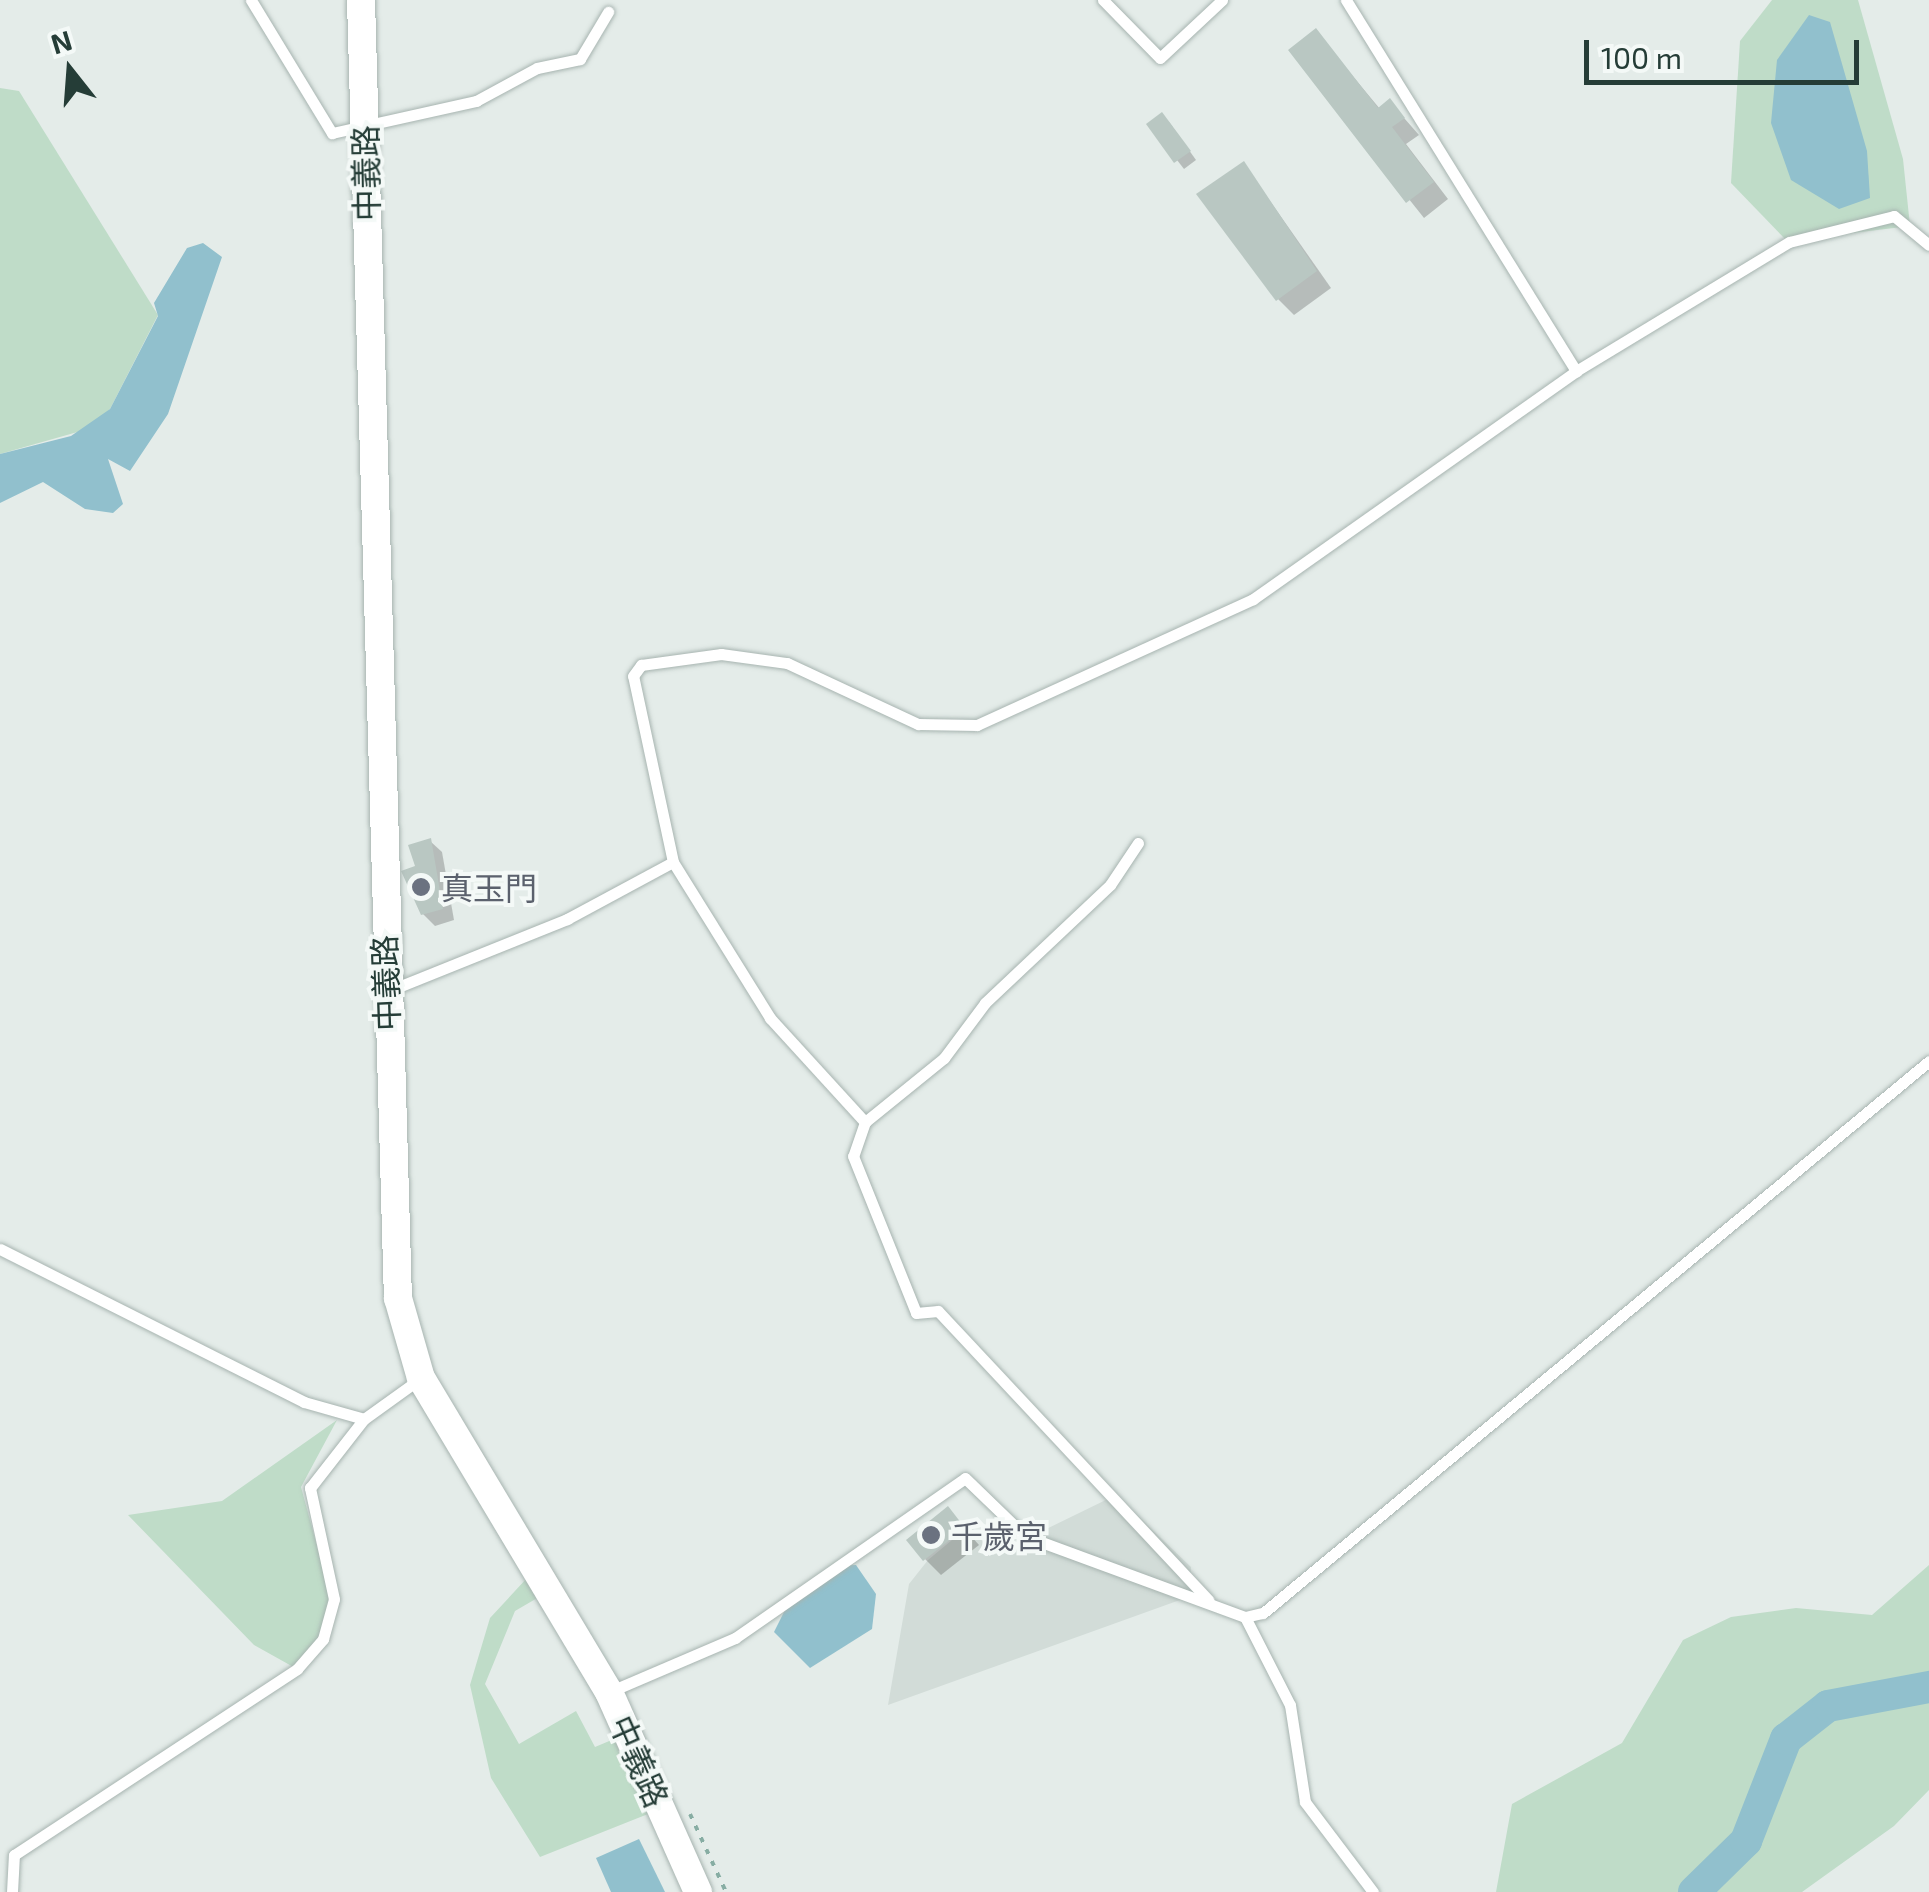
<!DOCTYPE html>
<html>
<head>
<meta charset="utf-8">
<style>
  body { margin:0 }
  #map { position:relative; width:1929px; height:1892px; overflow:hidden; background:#e4ece9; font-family:"Exo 2","Noto Sans TC",sans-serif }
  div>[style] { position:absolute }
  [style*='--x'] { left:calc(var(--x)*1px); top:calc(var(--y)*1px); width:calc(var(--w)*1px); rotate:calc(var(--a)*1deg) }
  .built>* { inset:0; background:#d2dcd8 }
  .green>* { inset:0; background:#bfdcc8 }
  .water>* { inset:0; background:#91c0cd }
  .shadow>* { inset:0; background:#0003 }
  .river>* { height:32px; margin:-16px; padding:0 16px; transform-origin:16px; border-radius:16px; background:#91c0cd }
  .building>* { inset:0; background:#b9c7c2 }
  .path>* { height:4px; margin-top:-2px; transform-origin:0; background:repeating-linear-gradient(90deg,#87ada3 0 5px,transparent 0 13px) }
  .roads { filter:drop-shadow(0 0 2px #a7b4b0) drop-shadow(0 0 2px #a7b4b0) }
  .service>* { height:11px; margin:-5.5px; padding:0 5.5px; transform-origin:5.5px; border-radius:5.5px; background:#fff }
  .tertiary>* { height:28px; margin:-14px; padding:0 14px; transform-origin:14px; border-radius:14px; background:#fff }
  .dots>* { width:28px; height:28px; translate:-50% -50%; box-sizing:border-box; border:5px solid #f4f9f7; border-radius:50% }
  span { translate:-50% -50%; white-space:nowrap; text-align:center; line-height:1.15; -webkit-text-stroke:8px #f4f9f7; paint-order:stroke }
  .street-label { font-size:32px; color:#253d37 }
  .worship-label { font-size:32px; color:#5b616d }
  .left { translate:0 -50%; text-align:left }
  .north { position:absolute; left:20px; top:20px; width:100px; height:100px; -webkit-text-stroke:8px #f4f9f7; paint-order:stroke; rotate:343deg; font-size:28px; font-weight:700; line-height:40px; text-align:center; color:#253d37 }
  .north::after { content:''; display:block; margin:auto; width:35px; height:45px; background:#253d37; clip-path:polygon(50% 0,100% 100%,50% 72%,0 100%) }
  .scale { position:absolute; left:1584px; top:40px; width:275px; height:45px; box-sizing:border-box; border:5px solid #253d37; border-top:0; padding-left:12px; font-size:30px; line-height:35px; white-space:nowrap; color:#253d37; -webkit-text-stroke:8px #f4f9f7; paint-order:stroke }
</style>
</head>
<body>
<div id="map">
  <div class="built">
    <div style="clip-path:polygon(1116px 1495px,1191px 1567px,1191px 1596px,888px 1705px,909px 1584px,928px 1560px,970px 1525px,993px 1555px)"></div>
  </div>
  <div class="green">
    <div style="clip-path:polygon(1772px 0,1858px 0,1903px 159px,1910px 226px,1787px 241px,1731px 183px,1740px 41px)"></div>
    <div style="clip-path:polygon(0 88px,19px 91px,158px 315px,110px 409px,88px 429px,0 454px)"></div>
    <div style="clip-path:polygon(337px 1420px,301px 1487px,336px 1616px,297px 1669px,254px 1645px,128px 1515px,222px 1501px)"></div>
    <div style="clip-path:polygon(1929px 1565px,1929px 1790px,1894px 1826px,1802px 1892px,1496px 1892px,1512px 1804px,1622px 1743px,1683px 1640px,1731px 1617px,1796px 1608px,1872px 1615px)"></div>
    <div style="clip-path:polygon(527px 1578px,539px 1597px,515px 1611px,485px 1684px,519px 1744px,576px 1711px,595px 1747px,614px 1739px,648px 1814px,540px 1857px,491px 1778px,470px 1685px,490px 1618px)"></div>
  </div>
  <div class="water">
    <div style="clip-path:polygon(1809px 15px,1830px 22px,1867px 151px,1870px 198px,1839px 209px,1791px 180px,1771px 123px,1777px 60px)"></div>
    <div style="clip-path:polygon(203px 243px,222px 257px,168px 414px,130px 471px,108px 459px,123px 504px,113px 513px,85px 509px,43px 482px,0 503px,0 454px,71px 436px,110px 409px,158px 316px,154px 303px,187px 248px)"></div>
    <div style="clip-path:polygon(856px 1565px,876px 1594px,872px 1629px,810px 1668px,774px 1632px,791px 1598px,830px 1566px)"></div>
    <div style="clip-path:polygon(639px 1839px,665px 1892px,611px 1892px,596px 1858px)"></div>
  </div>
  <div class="shadow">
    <div style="clip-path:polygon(1316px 32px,1380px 109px,1390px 102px,1419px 135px,1406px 144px,1448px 199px,1424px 218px,1291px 51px)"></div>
    <div style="clip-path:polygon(1169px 122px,1196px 160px,1184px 169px,1149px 124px)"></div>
    <div style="clip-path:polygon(1244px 164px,1331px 288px,1294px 315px,1278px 299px)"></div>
    <div style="clip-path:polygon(430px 841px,442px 852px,454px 920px,435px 926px,423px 914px,418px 868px)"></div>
    <div style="clip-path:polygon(948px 1510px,979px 1545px,941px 1575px,925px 1559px)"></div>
  </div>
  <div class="river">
    <div style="--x:1694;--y:1892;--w:73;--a:-44.4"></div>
    <div style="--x:1746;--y:1841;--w:110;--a:-68.6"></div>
    <div style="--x:1786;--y:1739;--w:53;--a:-38.2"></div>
    <div style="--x:1828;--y:1706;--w:103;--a:-10.7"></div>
  </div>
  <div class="building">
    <div style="clip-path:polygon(1316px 28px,1378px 108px,1390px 98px,1405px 118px,1392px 127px,1434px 182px,1406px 203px,1288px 50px)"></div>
    <div style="clip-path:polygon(1162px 112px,1191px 151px,1174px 163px,1146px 124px)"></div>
    <div style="clip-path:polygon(1244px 161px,1317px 271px,1276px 301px,1196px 194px)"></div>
    <div style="clip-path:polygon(431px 838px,443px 909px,421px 915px,401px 871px,415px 866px,408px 845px)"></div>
    <div style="clip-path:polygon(948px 1506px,965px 1528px,923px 1561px,906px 1540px)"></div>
  </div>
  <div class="path">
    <div style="--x:690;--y:1814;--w:86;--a:65.2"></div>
  </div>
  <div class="roads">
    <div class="service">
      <div style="--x:251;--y:0;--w:156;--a:58.7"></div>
      <div style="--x:332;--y:133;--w:148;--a:-12.5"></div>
      <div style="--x:476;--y:101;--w:69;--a:-28.4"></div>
      <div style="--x:537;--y:68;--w:44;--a:-11.8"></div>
      <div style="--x:580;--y:59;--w:55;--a:-59.2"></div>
      <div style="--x:1103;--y:0;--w:81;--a:45.5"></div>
      <div style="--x:1160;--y:58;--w:85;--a:-43.1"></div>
      <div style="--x:1346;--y:0;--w:437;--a:58.2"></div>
      <div style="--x:1138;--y:843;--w:50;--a:123.7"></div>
      <div style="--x:1110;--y:885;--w:172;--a:136.7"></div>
      <div style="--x:985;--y:1003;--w:69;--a:126.7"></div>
      <div style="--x:944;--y:1058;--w:102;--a:141"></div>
      <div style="--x:865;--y:1122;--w:36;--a:109"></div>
      <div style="--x:853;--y:1156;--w:169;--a:68.1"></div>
      <div style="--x:916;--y:1313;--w:22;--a:-5"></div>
      <div style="--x:938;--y:1311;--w:396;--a:46.9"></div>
      <div style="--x:673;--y:862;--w:184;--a:58.1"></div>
      <div style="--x:770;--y:1018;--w:141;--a:47.6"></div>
      <div style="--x:393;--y:989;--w:188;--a:-21.9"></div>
      <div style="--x:567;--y:919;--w:120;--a:-28.3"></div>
      <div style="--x:673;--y:862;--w:190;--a:-102.1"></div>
      <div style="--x:633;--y:676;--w:14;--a:-54"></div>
      <div style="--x:641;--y:665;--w:81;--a:-7.8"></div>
      <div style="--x:721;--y:654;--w:67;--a:7.8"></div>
      <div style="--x:787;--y:663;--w:145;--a:25"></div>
      <div style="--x:918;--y:724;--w:59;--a:1"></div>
      <div style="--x:977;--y:725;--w:303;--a:-24.5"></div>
      <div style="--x:1253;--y:599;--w:395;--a:-35.2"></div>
      <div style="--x:1576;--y:371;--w:249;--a:-31.2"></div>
      <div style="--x:1789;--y:242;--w:108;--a:-13.9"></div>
      <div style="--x:1894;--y:216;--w:45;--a:39.6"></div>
      <div style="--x:0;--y:1249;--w:340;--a:26.7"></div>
      <div style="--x:304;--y:1402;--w:62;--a:15.8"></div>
      <div style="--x:364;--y:1419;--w:70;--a:-35.7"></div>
      <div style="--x:1245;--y:1617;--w:99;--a:62.9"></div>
      <div style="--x:1290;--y:1705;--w:98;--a:81.2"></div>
      <div style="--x:1305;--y:1802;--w:113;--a:52.9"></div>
      <div style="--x:609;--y:1692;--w:137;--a:-23.2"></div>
      <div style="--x:735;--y:1638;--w:280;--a:-34.8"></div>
      <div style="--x:965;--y:1478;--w:83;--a:44"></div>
      <div style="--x:1025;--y:1536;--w:234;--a:20.2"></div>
      <div style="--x:1245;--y:1617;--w:18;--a:-13"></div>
      <div style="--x:1263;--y:1613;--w:865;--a:-39.65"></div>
      <div style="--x:12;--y:1892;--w:37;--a:-87"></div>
      <div style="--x:14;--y:1855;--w:339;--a:-33.3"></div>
      <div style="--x:297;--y:1669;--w:40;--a:-49"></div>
      <div style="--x:323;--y:1639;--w:41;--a:-74.6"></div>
      <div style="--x:334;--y:1599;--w:114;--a:-102.2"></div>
      <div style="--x:310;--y:1488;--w:88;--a:-52"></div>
    </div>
    <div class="tertiary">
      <div style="--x:361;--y:0;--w:1299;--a:88.37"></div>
      <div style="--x:398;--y:1298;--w:83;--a:74"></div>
      <div style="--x:421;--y:1378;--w:366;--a:59.1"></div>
      <div style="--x:609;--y:1692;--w:219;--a:66"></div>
    </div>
  </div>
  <div class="dots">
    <div style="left:421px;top:887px;background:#6b7280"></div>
    <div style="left:931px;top:1535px;background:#6b7280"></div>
  </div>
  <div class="street-label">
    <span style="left:365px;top:173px;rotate:-91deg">中義路</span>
    <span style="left:385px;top:983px;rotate:-92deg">中義路</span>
    <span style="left:640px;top:1761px;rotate:66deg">中義路</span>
  </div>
  <div class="worship-label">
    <span class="left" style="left:441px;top:887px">真玉門</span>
    <span class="left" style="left:951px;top:1535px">千歲宮</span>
  </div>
  <div class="north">N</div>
  <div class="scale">100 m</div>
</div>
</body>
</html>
